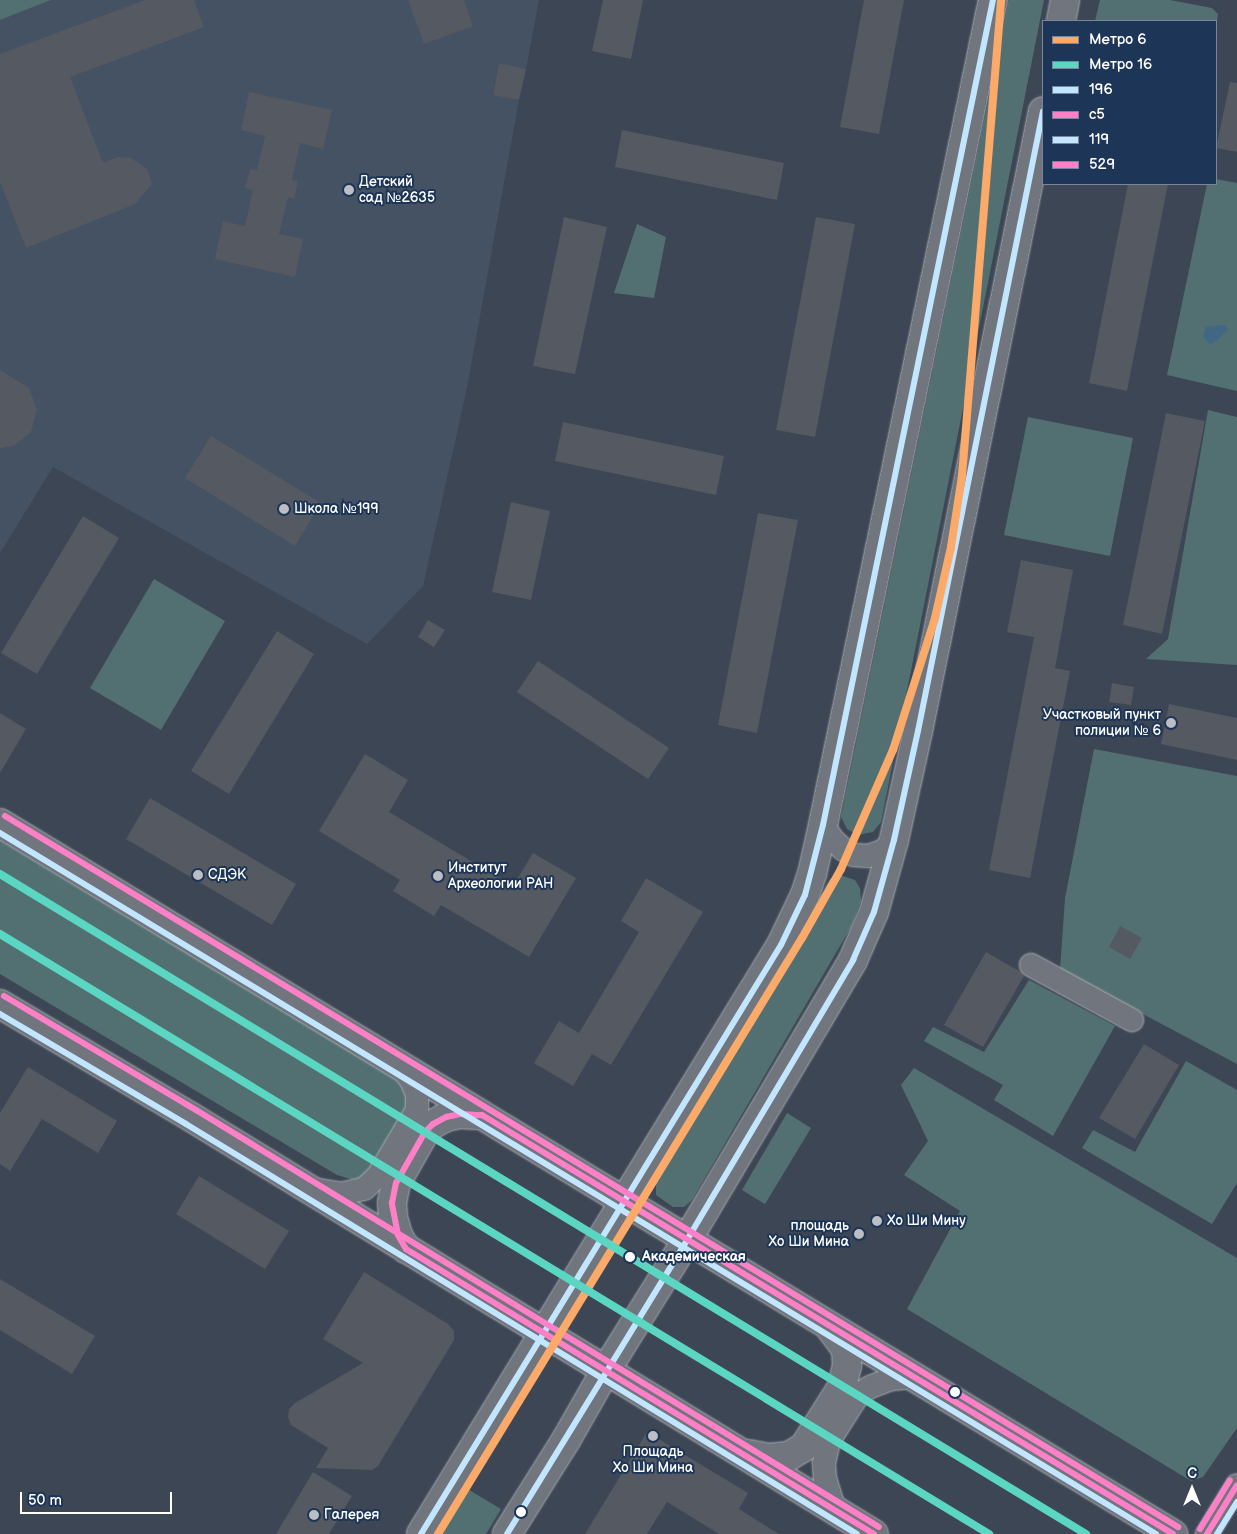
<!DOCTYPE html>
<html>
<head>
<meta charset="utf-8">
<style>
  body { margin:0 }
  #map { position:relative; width:1237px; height:1534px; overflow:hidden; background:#3d4654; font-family:"Balsamiq Sans",sans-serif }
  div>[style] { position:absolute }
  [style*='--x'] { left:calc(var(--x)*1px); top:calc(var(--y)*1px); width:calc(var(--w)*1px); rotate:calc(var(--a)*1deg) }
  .built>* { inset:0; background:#455264 }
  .green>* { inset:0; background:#527071 }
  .water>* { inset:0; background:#406783 }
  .building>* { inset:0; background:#555961 }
  .roads { filter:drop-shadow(0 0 1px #a8acb2) drop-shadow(0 0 1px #a8acb2) }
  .minor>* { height:22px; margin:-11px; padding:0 11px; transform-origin:11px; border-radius:11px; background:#70757e }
  .major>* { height:28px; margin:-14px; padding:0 14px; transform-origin:14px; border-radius:14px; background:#70757e }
  .bus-1>* { height:6px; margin:-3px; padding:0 3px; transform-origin:3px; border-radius:3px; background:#c2e6ff }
  .bus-2>* { height:6px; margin:-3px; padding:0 3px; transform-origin:3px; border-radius:3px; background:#ff80c6 }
  .bus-3>* { height:6px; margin:-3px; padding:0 3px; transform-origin:3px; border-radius:3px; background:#c2e6ff }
  .bus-4>* { height:6px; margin:-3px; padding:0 3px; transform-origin:3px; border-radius:3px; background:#ff80c6 }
  .metro-1>* { height:8px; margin:-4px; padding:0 4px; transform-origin:4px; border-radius:4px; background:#fbaa69 }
  .metro-2>* { height:8px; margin:-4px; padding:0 4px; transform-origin:4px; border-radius:4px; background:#5ad6c2 }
  .dots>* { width:14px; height:14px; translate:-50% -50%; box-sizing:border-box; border:2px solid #1d3557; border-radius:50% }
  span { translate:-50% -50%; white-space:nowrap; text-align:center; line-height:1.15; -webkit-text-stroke:4px #1d3557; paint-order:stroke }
  .poi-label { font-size:14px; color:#fff }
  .left { translate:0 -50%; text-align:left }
  .right { translate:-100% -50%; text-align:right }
  .stop-label { font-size:14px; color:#fff; font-weight:700 }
  .legend { position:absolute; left:1042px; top:20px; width:175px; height:165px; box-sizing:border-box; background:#1d3557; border:1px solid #77869a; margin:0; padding:6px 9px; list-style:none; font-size:15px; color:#fff }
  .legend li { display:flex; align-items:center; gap:10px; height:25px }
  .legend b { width:25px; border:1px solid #77869a }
  .north { position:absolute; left:1167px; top:1464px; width:50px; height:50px; -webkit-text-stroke:4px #1d3557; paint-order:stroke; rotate:0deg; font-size:14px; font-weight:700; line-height:20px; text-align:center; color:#fff }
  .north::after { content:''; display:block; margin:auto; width:18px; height:22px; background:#fff; clip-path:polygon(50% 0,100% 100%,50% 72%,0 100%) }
  .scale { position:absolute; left:20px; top:1492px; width:152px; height:22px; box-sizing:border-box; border:2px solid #fff; border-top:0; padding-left:6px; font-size:15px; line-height:18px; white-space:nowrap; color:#fff; -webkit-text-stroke:4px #1d3557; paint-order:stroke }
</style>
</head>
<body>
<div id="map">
  <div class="built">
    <div style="clip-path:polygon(51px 0,539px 0,526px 69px,499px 64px,493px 94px,519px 100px,467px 388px,423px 586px,367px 644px,53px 467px,0 553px,0 20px)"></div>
  </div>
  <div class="green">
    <div style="clip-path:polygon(0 0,51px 0,0 20px)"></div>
    <div style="clip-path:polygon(1009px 0,1044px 0,881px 822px,873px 832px,858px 835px,847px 829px,841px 817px)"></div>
    <div style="clip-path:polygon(1100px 0,1170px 0,1212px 8px,1218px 14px,1216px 29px,1216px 21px,1095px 21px)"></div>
    <div style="clip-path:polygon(1216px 179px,1237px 183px,1237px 391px,1167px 375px,1207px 184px,1216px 184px)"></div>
    <div style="clip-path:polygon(637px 224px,666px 237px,654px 298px,614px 293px)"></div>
    <div style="clip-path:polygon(1208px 410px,1237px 417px,1237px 665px,1146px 659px,1168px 639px)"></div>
    <div style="clip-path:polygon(1028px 417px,1133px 438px,1110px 556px,1004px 535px)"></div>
    <div style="clip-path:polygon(154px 579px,225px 621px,161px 730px,90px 688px)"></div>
    <div style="clip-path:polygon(1094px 749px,1237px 776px,1237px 1064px,1060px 970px,1065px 898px)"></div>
    <div style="clip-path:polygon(0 840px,404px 1084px,411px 1109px,368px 1179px,357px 1181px,337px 1175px,0 974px)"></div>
    <div style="clip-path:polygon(840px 875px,855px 880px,860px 888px,861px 901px,851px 927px,692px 1200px,684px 1207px,673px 1207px,656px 1195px,656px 1180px,808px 921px,826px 885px,830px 879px)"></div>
    <div style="clip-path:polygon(1029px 980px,1115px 1026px,1053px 1136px,994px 1100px,1003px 1085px,924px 1041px,933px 1027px,984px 1052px)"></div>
    <div style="clip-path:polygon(1186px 1061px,1237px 1090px,1237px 1183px,1212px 1224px,1082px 1148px,1093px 1130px,1135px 1152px)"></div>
    <div style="clip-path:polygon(914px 1068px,1237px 1258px,1237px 1428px,1203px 1477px,1191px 1481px,907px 1309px,960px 1211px,904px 1175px,928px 1141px,901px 1085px)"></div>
    <div style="clip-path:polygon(787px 1113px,811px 1128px,765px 1204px,742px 1190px)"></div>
    <div style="clip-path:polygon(466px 1488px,501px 1509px,486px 1534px,439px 1534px)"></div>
  </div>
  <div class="water">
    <div style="clip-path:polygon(1225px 325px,1228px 330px,1215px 342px,1210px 344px,1203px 337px,1206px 327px)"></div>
  </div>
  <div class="building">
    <div style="clip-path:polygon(145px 0,194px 0,204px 27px,70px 77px,103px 163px,117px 157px,131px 158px,147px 169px,152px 184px,135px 204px,26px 248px,0 182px,0 54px)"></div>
    <div style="clip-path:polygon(408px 0,464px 0,473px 26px,424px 44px)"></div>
    <div style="clip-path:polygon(603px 0,643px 0,631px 59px,592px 51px)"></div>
    <div style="clip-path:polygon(864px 0,904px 0,879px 134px,840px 127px)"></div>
    <div style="clip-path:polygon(499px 63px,526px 69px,519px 100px,493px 95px)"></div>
    <div style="clip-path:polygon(1230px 82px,1237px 83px,1237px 152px,1216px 148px)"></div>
    <div style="clip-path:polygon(249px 92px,332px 110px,323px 149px,300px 143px,292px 180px,298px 181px,294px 199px,288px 197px,279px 234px,303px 239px,295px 277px,215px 259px,223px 221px,245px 226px,253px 190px,245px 188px,250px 169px,257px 170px,265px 136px,241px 130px)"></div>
    <div style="clip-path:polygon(622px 130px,784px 163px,777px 200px,615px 167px)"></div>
    <div style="clip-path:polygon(1128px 184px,1168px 184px,1127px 391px,1089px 383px)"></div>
    <div style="clip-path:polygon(564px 217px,607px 227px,575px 374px,533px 366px)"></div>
    <div style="clip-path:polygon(816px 217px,855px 224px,815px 437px,776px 430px)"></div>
    <div style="clip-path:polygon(0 370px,29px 388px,37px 410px,31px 432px,14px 446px,0 448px)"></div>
    <div style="clip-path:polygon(1166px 413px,1205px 421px,1162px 634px,1123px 625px)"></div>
    <div style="clip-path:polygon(563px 422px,724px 456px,716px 495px,555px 461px)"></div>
    <div style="clip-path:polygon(211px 436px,321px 503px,295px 546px,185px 478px)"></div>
    <div style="clip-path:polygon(511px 502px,550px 511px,531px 600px,492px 592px)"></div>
    <div style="clip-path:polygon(758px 513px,798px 520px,757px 733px,718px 725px)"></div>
    <div style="clip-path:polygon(83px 516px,119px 538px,37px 674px,1px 653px)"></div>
    <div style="clip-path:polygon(1021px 560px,1073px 570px,1055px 668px,1070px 671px,1030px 878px,989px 870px,1034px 637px,1007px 632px)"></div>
    <div style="clip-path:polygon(428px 620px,445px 630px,434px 647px,418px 637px)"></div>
    <div style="clip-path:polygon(277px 631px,314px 654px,229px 794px,191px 771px)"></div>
    <div style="clip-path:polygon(538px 661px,669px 748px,648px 779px,517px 692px)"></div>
    <div style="clip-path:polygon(1112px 683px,1134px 687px,1131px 705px,1109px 702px)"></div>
    <div style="clip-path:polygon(1169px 704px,1237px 718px,1237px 760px,1161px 744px)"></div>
    <div style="clip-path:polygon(0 713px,26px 729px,0 773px)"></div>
    <div style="clip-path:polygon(365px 754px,408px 780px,389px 812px,513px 886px,533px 853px,576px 878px,529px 957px,441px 905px,434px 916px,393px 891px,400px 880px,319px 831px)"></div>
    <div style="clip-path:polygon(150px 798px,296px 884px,272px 925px,126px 839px)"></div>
    <div style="clip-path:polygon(646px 878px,703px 912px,611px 1065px,592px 1054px,573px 1086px,534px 1063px,559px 1021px,579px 1033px,639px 932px,621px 921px)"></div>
    <div style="clip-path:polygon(1120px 926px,1142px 938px,1130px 959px,1109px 947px)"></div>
    <div style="clip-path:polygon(986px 952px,1019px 971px,1024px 976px,983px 1047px,944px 1025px)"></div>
    <div style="clip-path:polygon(1144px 1044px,1179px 1065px,1135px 1139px,1099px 1118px)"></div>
    <div style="clip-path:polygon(28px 1067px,117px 1121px,98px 1153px,42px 1119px,10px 1171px,0 1164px,0 1113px)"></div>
    <div style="clip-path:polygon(199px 1176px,289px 1231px,265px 1269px,176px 1214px)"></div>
    <div style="clip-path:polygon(364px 1272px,448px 1324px,454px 1331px,454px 1340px,378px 1466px,372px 1470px,316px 1468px,328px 1448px,291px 1425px,288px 1417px,289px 1409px,295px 1403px,363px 1363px,323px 1339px)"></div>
    <div style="clip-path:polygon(0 1279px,95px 1336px,72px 1374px,0 1330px)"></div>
    <div style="clip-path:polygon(647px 1432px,748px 1493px,739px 1509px,779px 1534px,719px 1534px,667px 1502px,647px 1534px,585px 1534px)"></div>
    <div style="clip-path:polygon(313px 1472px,352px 1496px,329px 1534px,276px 1534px)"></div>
  </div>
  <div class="roads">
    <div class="minor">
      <div style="--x:823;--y:825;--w:18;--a:56"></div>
      <div style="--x:833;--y:840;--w:15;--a:42"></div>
      <div style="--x:844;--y:850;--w:11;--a:27"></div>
      <div style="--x:854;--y:855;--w:14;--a:4"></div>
      <div style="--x:868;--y:856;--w:16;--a:-18"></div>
      <div style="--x:883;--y:851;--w:16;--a:-45"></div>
      <div style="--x:1031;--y:965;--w:115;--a:28.6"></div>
      <div style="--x:313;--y:1189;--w:27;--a:10"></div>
      <div style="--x:340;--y:1194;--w:25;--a:-12"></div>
      <div style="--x:364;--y:1189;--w:19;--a:-43"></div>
      <div style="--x:378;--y:1176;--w:77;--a:-59.4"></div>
      <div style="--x:417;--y:1110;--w:16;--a:-90"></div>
      <div style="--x:417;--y:1094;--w:15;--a:-113"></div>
      <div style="--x:411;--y:1080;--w:16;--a:-128"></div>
      <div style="--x:835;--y:1511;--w:34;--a:-107"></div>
      <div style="--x:825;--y:1479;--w:16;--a:-94"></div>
      <div style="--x:824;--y:1463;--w:23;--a:-77"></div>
      <div style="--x:829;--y:1441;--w:54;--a:-57.8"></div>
      <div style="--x:858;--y:1395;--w:14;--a:-34"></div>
      <div style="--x:870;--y:1387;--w:22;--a:-21"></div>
      <div style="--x:891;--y:1379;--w:21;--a:-5"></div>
      <div style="--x:1207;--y:1534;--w:57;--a:-58.5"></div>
    </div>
    <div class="major">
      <div style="--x:1061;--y:21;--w:21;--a:-79"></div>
      <div style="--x:0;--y:823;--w:1372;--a:31.22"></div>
      <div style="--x:0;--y:1004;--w:222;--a:30.6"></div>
      <div style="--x:191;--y:1117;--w:800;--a:31.41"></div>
      <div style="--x:406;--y:1249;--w:16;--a:-120"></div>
      <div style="--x:398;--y:1235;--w:19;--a:-106"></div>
      <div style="--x:393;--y:1217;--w:14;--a:-94"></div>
      <div style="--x:392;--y:1203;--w:20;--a:-79"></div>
      <div style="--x:396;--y:1183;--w:59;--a:-60.4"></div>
      <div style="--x:425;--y:1132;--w:11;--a:-45"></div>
      <div style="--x:433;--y:1124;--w:15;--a:-28"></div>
      <div style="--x:446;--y:1117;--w:14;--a:-12"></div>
      <div style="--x:460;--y:1114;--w:22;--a:3"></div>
      <div style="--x:748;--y:1454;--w:21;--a:11"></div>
      <div style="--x:769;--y:1458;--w:20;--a:-6"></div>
      <div style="--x:789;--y:1456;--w:17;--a:-31"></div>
      <div style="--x:804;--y:1447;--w:71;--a:-57.7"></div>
      <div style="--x:842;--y:1387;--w:22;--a:-77"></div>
      <div style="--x:847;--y:1366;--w:17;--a:-93"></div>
      <div style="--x:846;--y:1349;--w:26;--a:-127"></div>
      <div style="--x:421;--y:1534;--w:690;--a:-58.57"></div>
      <div style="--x:781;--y:945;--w:55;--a:-64.4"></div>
      <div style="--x:805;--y:895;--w:22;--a:-72"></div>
      <div style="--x:812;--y:874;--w:50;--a:-77.3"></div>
      <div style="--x:823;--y:825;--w:842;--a:-78.36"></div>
      <div style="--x:507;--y:1534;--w:111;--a:-57.9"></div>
      <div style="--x:566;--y:1440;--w:81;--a:-60.3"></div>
      <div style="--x:606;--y:1370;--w:153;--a:-58.1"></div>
      <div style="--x:687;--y:1240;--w:326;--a:-59.3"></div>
      <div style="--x:853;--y:960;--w:52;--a:-66.4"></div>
      <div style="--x:874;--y:912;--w:75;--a:-74.5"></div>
      <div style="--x:894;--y:840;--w:112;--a:-77.6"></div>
      <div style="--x:918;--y:731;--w:632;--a:-78.6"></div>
    </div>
  </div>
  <div class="bus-1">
    <div style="--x:421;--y:1534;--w:690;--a:-58.57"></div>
    <div style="--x:781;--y:945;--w:55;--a:-64.4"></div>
    <div style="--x:805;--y:895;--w:72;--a:-75.6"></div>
    <div style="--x:823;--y:825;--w:842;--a:-78.36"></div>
    <div style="--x:507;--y:1534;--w:345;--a:-58.5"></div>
    <div style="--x:687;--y:1240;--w:326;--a:-59.3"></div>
    <div style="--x:853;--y:960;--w:52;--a:-66.4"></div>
    <div style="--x:874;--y:912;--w:75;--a:-74.5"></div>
    <div style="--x:894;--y:840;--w:112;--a:-77.6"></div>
    <div style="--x:918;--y:731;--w:632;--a:-78.6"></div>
  </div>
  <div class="bus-2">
    <div style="--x:874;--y:1534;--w:548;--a:-148.66"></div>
    <div style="--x:406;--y:1249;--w:16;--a:-120"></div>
    <div style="--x:398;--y:1235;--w:33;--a:-101"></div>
    <div style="--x:392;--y:1203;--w:20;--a:-79"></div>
    <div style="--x:396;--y:1183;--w:59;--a:-60.4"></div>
    <div style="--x:425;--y:1132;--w:11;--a:-45"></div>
    <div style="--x:433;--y:1124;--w:15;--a:-28"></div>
    <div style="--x:446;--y:1117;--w:14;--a:-12"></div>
    <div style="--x:460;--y:1114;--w:22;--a:3"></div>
    <div style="--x:482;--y:1115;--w:808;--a:31.23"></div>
    <div style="--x:1207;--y:1534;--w:57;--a:-58.5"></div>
  </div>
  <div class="bus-3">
    <div style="--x:0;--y:833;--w:1352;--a:31.23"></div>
    <div style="--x:0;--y:1014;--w:216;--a:30.6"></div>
    <div style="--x:186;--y:1124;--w:786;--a:31.43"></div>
    <div style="--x:1217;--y:1534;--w:38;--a:-58"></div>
  </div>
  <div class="bus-4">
    <div style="--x:5;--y:816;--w:1372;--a:31.22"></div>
    <div style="--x:4;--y:996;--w:223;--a:30.7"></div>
    <div style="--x:196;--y:1110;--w:800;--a:31.41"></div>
    <div style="--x:1200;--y:1529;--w:57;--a:-58.5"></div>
  </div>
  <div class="metro-1">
    <div style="--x:438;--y:1534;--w:698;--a:-58.59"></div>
    <div style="--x:802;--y:938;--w:79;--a:-60.5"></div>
    <div style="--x:841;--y:869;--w:130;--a:-66.4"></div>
    <div style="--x:893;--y:750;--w:139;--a:-72.3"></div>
    <div style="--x:935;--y:618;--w:73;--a:-77.3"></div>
    <div style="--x:951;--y:547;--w:72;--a:-81.2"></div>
    <div style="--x:962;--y:476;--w:478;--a:-85.3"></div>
  </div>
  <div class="metro-2">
    <div style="--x:0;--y:874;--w:1271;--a:31.29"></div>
    <div style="--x:0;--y:934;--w:1157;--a:31.24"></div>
  </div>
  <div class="dots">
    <div style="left:349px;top:190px;background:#bbbec3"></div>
    <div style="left:284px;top:509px;background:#bbbec3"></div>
    <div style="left:1171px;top:723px;background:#bbbec3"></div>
    <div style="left:198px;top:875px;background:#bbbec3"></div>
    <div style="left:438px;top:876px;background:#bbbec3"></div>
    <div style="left:877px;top:1221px;background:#bbbec3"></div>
    <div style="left:859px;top:1234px;background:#bbbec3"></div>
    <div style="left:630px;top:1257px;background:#fff"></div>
    <div style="left:955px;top:1392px;background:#fff"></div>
    <div style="left:653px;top:1436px;background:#bbbec3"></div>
    <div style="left:521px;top:1512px;background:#fff"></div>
    <div style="left:314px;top:1515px;background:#bbbec3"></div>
  </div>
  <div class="poi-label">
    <span class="left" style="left:359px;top:190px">Детский<br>сад №2635</span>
    <span class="left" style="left:294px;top:509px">Школа №199</span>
    <span class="right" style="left:1161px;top:723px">Участковый пункт<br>полиции № 6</span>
    <span class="left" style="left:448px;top:876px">Институт<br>Археологии РАН</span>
    <span class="left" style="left:208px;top:875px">СДЭК</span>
    <span class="left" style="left:887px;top:1221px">Хо Ши Мину</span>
    <span class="right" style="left:849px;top:1234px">площадь<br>Хо Ши Мина</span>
    <span style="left:653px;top:1460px">Площадь<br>Хо Ши Мина</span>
    <span class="left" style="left:324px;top:1515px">Галерея</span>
  </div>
  <div class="stop-label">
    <span class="left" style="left:642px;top:1257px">Академическая</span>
  </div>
  <ul class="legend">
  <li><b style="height:6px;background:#fbaa69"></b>Метро 6</li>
  <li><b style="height:6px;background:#5ad6c2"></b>Метро 16</li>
  <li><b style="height:6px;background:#c2e6ff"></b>196</li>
  <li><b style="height:6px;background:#ff80c6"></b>с5</li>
  <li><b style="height:6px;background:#c2e6ff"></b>119</li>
  <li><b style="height:6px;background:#ff80c6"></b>529</li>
  </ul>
  <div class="north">С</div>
  <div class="scale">50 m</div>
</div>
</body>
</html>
